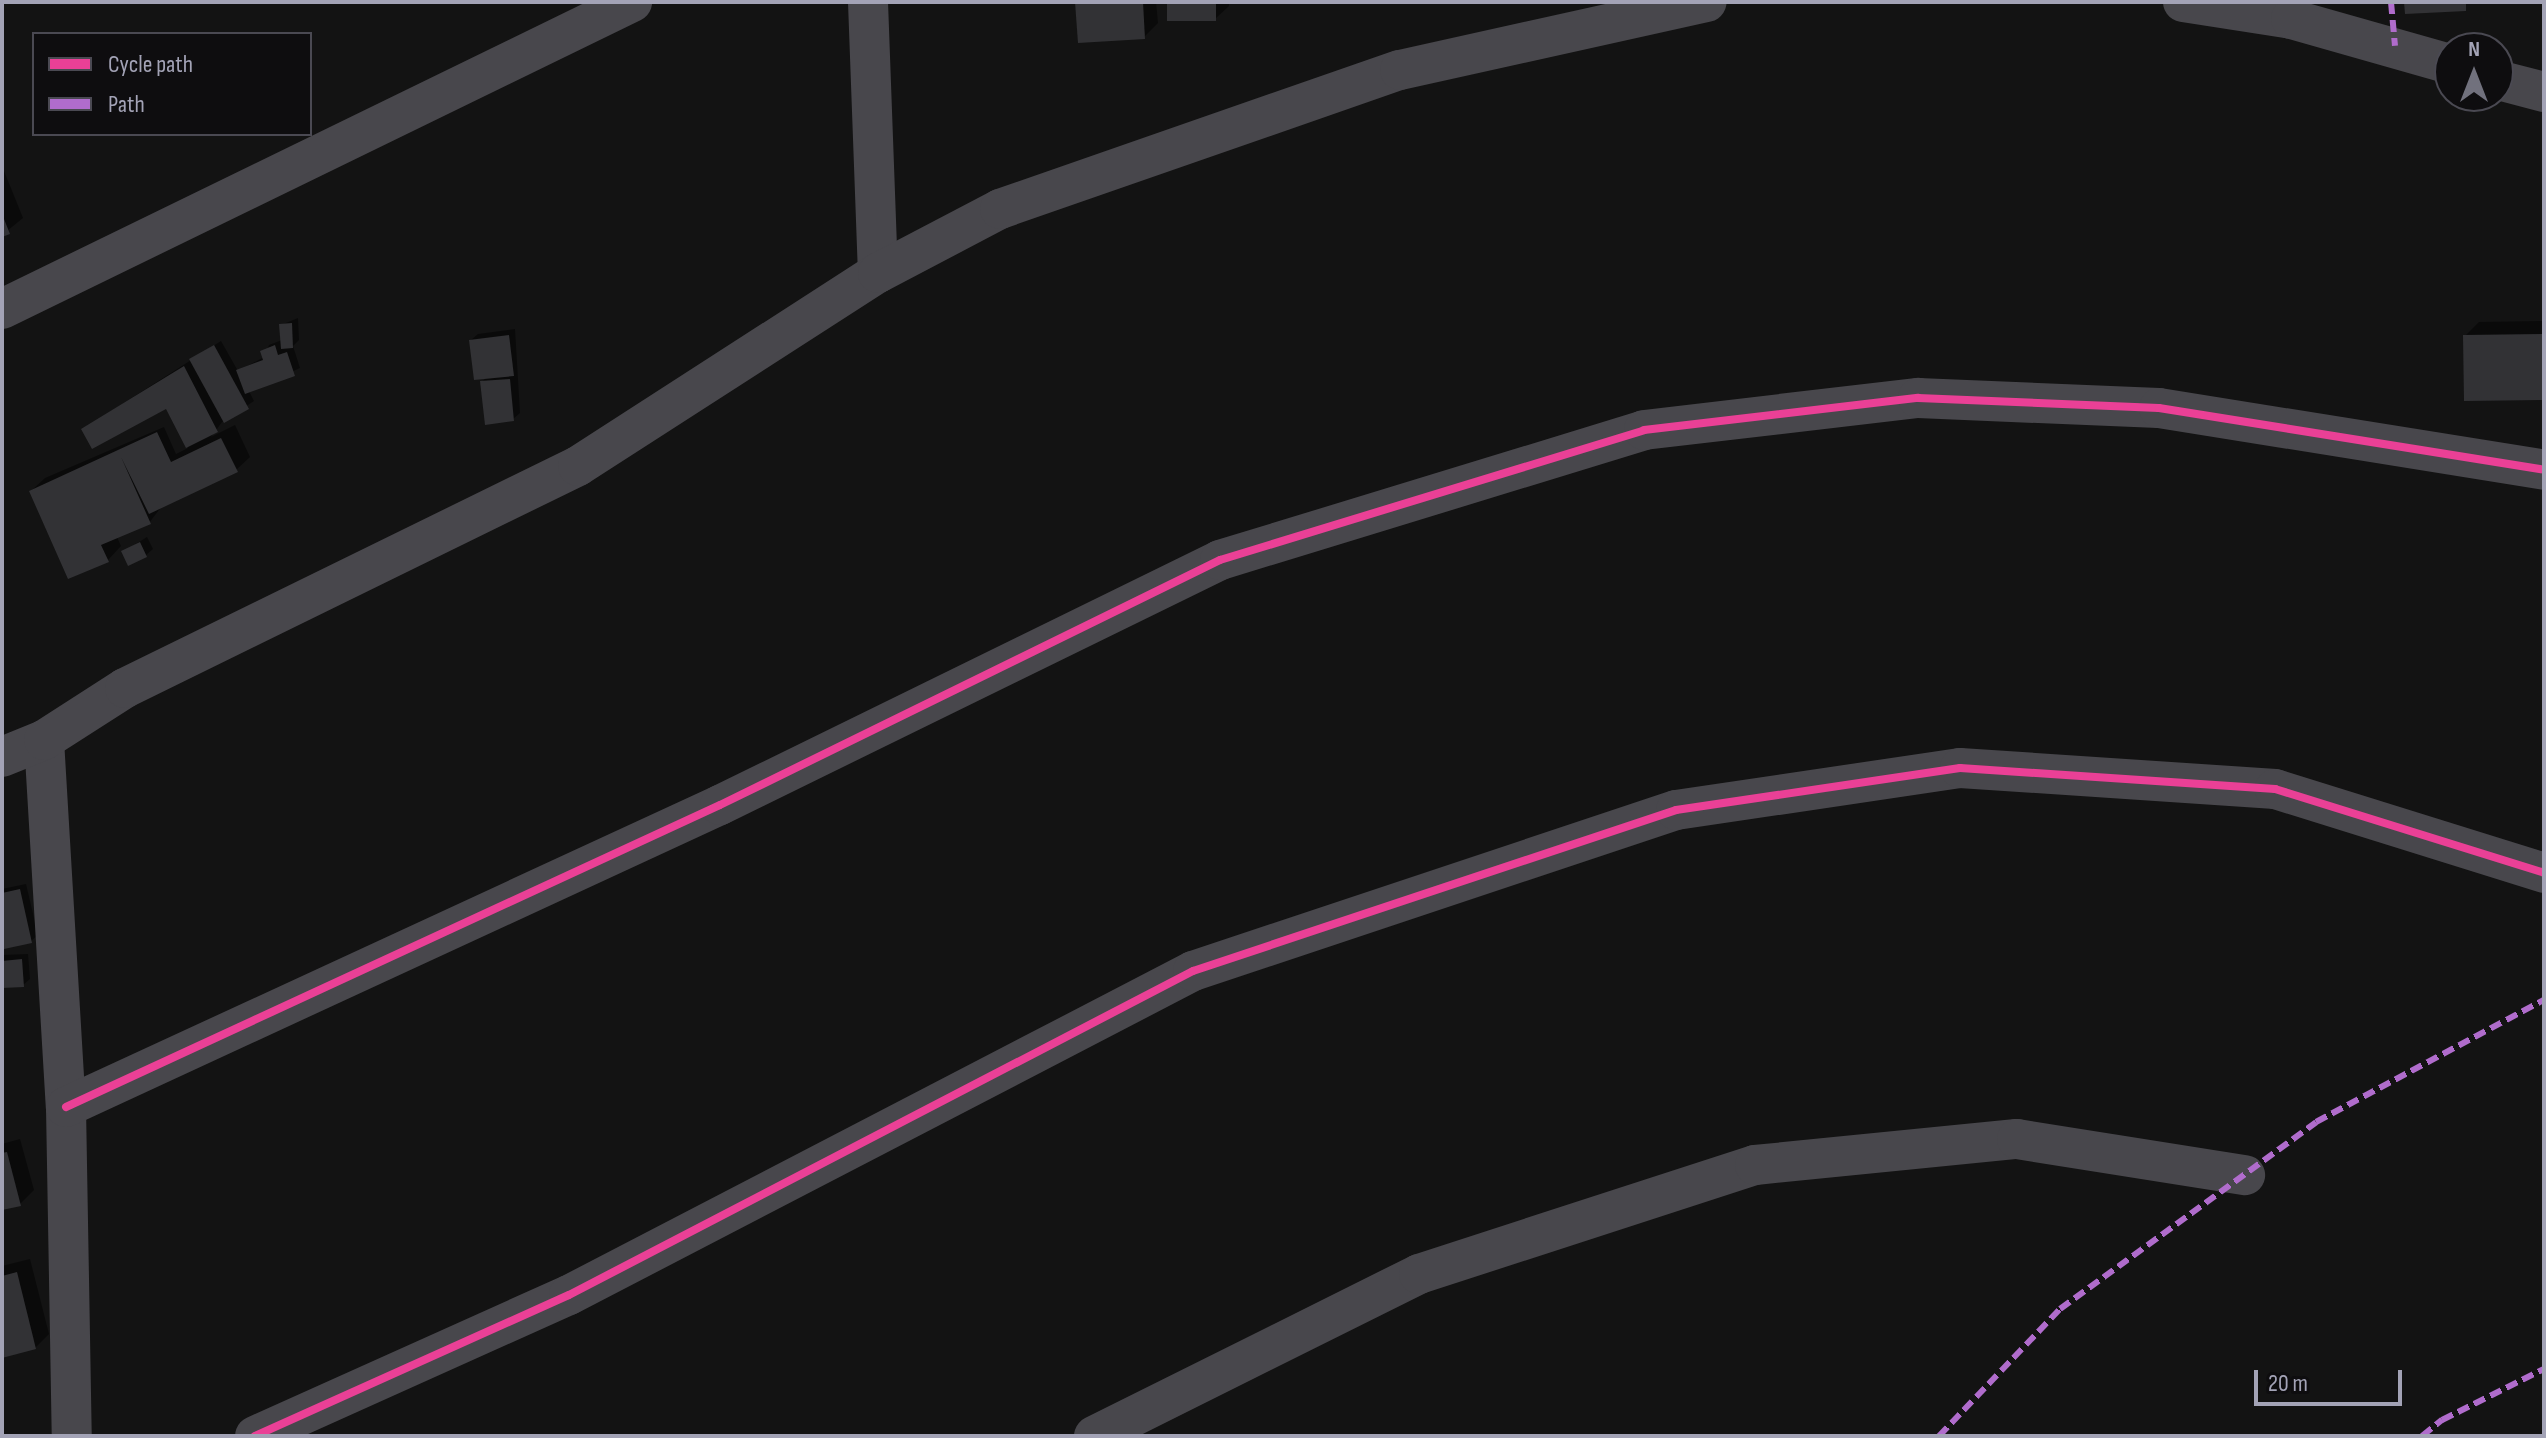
<!DOCTYPE html>
<html>
<head>
<meta charset="utf-8">
<style>
  body { margin:0 }
  #map { position:relative; width:2546px; height:1438px; overflow:hidden; background:#131313; font-family:"Sofia Sans Condensed",sans-serif }
  div>[style] { position:absolute }
  [style*='--x'] { left:calc(var(--x)*1px); top:calc(var(--y)*1px); width:calc(var(--w)*1px); rotate:calc(var(--a)*1deg) }
  .shadow>* { inset:0; background:#0007 }
  .building>* { inset:0; background:#323235 }
  .street>* { height:40px; margin:-20px; padding:0 20px; transform-origin:20px; border-radius:20px; background:#48474c }
  .quiet>* { height:6px; margin-top:-3px; transform-origin:0; background:repeating-linear-gradient(90deg,#b06ccc 0 12px,transparent 0 18px) }
  .cycleway>* { height:8px; margin:-4px; padding:0 4px; transform-origin:4px; border-radius:4px; background:#ea4096 }
  span { translate:-50% -50%; white-space:nowrap; text-align:center; line-height:1.15; -webkit-text-stroke:7px #0e0d0f; paint-order:stroke }
  .frame { position:absolute; inset:0; border:4px solid #a3a3b6; pointer-events:none }
  .legend { position:absolute; left:32px; top:32px; width:280px; height:104px; box-sizing:border-box; background:#0e0d0f; border:2px solid #4a4952; margin:0; padding:10px 14px; list-style:none; font-size:24px; color:#a3a3b6 }
  .legend li { display:flex; align-items:center; gap:16px; height:40px }
  .legend b { width:40px; border:2px solid #4a4952 }
  .north { position:absolute; left:2434px; top:32px; width:80px; height:80px; box-sizing:border-box; background:#0e0d0f; border:2px solid #4a4952; border-radius:50%; rotate:0deg; font-size:22px; font-weight:700; line-height:32px; text-align:center; color:#a3a3b6 }
  .north::after { content:''; display:block; margin:auto; width:28px; height:36px; background:#71717d; clip-path:polygon(50% 0,100% 100%,50% 72%,0 100%) }
  .scale { position:absolute; left:2254px; top:1370px; width:148px; height:36px; box-sizing:border-box; border:4px solid #a3a3b6; border-top:0; padding-left:10px; font-size:24px; line-height:28px; white-space:nowrap; color:#a3a3b6; -webkit-text-stroke:6px #0e0d0f; paint-order:stroke }
</style>
</head>
<body>
<div id="map">
  <div class="shadow">
    <div style="clip-path:polygon(1077px 2px,1156px 2px,1158px 23px,1144px 37px)"></div>
    <div style="clip-path:polygon(1169px 2px,1229px 2px,1229px 6px,1215px 19px)"></div>
    <div style="clip-path:polygon(2px 166px,23px 218px,2px 235px)"></div>
    <div style="clip-path:polygon(298px 318px,299px 340px,293px 346px,300px 368px,249px 391px,254px 401px,222px 422px,211px 437px,235px 425px,250px 457px,236px 470px,162px 506px,149px 523px,117px 537px,121px 546px,108px 560px,31px 491px,45px 478px,164px 427px,176px 454px,188px 448px,167px 406px,83px 429px,221px 341px,238px 371px,264px 357px,269px 345px,282px 340px,281px 325px)"></div>
    <div style="clip-path:polygon(2544px 321px,2544px 398px,2465px 336px,2479px 322px)"></div>
    <div style="clip-path:polygon(515px 329px,520px 413px,513px 419px,482px 382px,488px 376px,471px 340px,478px 334px)"></div>
    <div style="clip-path:polygon(147px 537px,153px 549px,146px 555px,123px 552px)"></div>
    <div style="clip-path:polygon(26px 884px,38px 935px,31px 941px,2px 947px,2px 889px)"></div>
    <div style="clip-path:polygon(28px 954px,30px 979px,23px 985px,2px 986px,2px 955px)"></div>
    <div style="clip-path:polygon(20px 1139px,34px 1190px,20px 1204px,2px 1208px,2px 1144px)"></div>
    <div style="clip-path:polygon(30px 1259px,49px 1334px,35px 1348px,2px 1356px,2px 1266px)"></div>
  </div>
  <div class="building">
    <div style="clip-path:polygon(1075px 2px,1143px 2px,1145px 39px,1078px 43px)"></div>
    <div style="clip-path:polygon(1167px 2px,1216px 2px,1216px 21px,1167px 21px)"></div>
    <div style="clip-path:polygon(2404px 2px,2466px 2px,2466px 11px,2405px 14px)"></div>
    <div style="clip-path:polygon(2px 214px,10px 234px,2px 237px)"></div>
    <div style="clip-path:polygon(292px 323px,293px 348px,281px 349px,279px 324px)"></div>
    <div style="clip-path:polygon(2544px 334px,2544px 400px,2464px 401px,2463px 335px)"></div>
    <div style="clip-path:polygon(509px 335px,514px 376px,474px 380px,469px 340px)"></div>
    <div style="clip-path:polygon(214px 345px,249px 409px,224px 423px,189px 359px)"></div>
    <div style="clip-path:polygon(275px 345px,278px 355px,287px 352px,295px 376px,245px 394px,236px 370px,263px 360px,260px 351px)"></div>
    <div style="clip-path:polygon(184px 366px,218px 432px,186px 448px,166px 409px,92px 449px,81px 429px)"></div>
    <div style="clip-path:polygon(510px 379px,514px 421px,485px 425px,480px 381px)"></div>
    <div style="clip-path:polygon(157px 432px,171px 462px,221px 438px,238px 472px,149px 514px,121px 457px,151px 524px,101px 545px,109px 562px,68px 579px,29px 491px)"></div>
    <div style="clip-path:polygon(140px 542px,147px 557px,128px 566px,121px 551px)"></div>
    <div style="clip-path:polygon(20px 889px,32px 943px,4px 949px,2px 893px)"></div>
    <div style="clip-path:polygon(22px 959px,24px 987px,2px 988px,2px 961px)"></div>
    <div style="clip-path:polygon(7px 1152px,21px 1206px,2px 1210px,2px 1153px)"></div>
    <div style="clip-path:polygon(17px 1272px,36px 1349px,2px 1358px,2px 1276px)"></div>
  </div>
  <div class="street">
    <div style="--x:868;--y:2;--w:271;--a:87.9"></div>
    <div style="--x:2183;--y:2;--w:109;--a:8.9"></div>
    <div style="--x:2291;--y:19;--w:165;--a:15.8"></div>
    <div style="--x:2498;--y:80;--w:48;--a:14.6"></div>
    <div style="--x:2;--y:309;--w:701;--a:-25.98"></div>
    <div style="--x:44;--y:740;--w:368;--a:86.6"></div>
    <div style="--x:66;--y:1107;--w:329;--a:89"></div>
    <div style="--x:2;--y:757;--w:45;--a:-22"></div>
    <div style="--x:44;--y:740;--w:96;--a:-32.7"></div>
    <div style="--x:125;--y:688;--w:504;--a:-26.11"></div>
    <div style="--x:578;--y:466;--w:357;--a:-32.8"></div>
    <div style="--x:878;--y:273;--w:138;--a:-27.7"></div>
    <div style="--x:1000;--y:209;--w:423;--a:-19.2"></div>
    <div style="--x:1400;--y:70;--w:314;--a:-12.5"></div>
    <div style="--x:66;--y:1107;--w:720;--a:-24.79"></div>
    <div style="--x:720;--y:805;--w:557;--a:-26.1"></div>
    <div style="--x:1220;--y:560;--w:443;--a:-17"></div>
    <div style="--x:1644;--y:430;--w:276;--a:-6.7"></div>
    <div style="--x:1918;--y:398;--w:241;--a:2.4"></div>
    <div style="--x:2159;--y:408;--w:390;--a:9.1"></div>
    <div style="--x:255;--y:1436;--w:344;--a:-24.2"></div>
    <div style="--x:569;--y:1295;--w:703;--a:-27.44"></div>
    <div style="--x:1193;--y:971;--w:509;--a:-18.43"></div>
    <div style="--x:1676;--y:810;--w:287;--a:-8.4"></div>
    <div style="--x:1960;--y:768;--w:316;--a:3.8"></div>
    <div style="--x:2275;--y:789;--w:282;--a:17.3"></div>
    <div style="--x:1094;--y:1436;--w:363;--a:-26.5"></div>
    <div style="--x:1419;--y:1274;--w:353;--a:-18"></div>
    <div style="--x:1755;--y:1165;--w:263;--a:-5.7"></div>
    <div style="--x:2017;--y:1139;--w:231;--a:9"></div>
  </div>
  <div class="quiet">
    <div style="--x:2391;--y:2;--w:44;--a:84.8"></div>
    <div style="--x:1939;--y:1436;--w:175;--a:-46.4"></div>
    <div style="--x:2060;--y:1309;--w:317;--a:-36.1"></div>
    <div style="--x:2316;--y:1122;--w:259;--a:-28.2"></div>
    <div style="--x:2422;--y:1436;--w:26;--a:-39"></div>
    <div style="--x:2442;--y:1420;--w:114;--a:-26.6"></div>
  </div>
  <div class="cycleway">
    <div style="--x:66;--y:1107;--w:720;--a:-24.79"></div>
    <div style="--x:720;--y:805;--w:557;--a:-26.1"></div>
    <div style="--x:1220;--y:560;--w:443;--a:-17"></div>
    <div style="--x:1644;--y:430;--w:276;--a:-6.7"></div>
    <div style="--x:1918;--y:398;--w:241;--a:2.4"></div>
    <div style="--x:2159;--y:408;--w:390;--a:9.1"></div>
    <div style="--x:255;--y:1436;--w:344;--a:-24.2"></div>
    <div style="--x:569;--y:1295;--w:703;--a:-27.44"></div>
    <div style="--x:1193;--y:971;--w:509;--a:-18.43"></div>
    <div style="--x:1676;--y:810;--w:287;--a:-8.4"></div>
    <div style="--x:1960;--y:768;--w:316;--a:3.8"></div>
    <div style="--x:2275;--y:789;--w:282;--a:17.3"></div>
  </div>
  <div class="frame"></div>
  <ul class="legend">
  <li><b style="height:10px;background:#ea4096"></b>Cycle path</li>
  <li><b style="height:10px;background:#b06ccc"></b>Path</li>
  </ul>
  <div class="north">N</div>
  <div class="scale">20 m</div>
</div>
</body>
</html>
